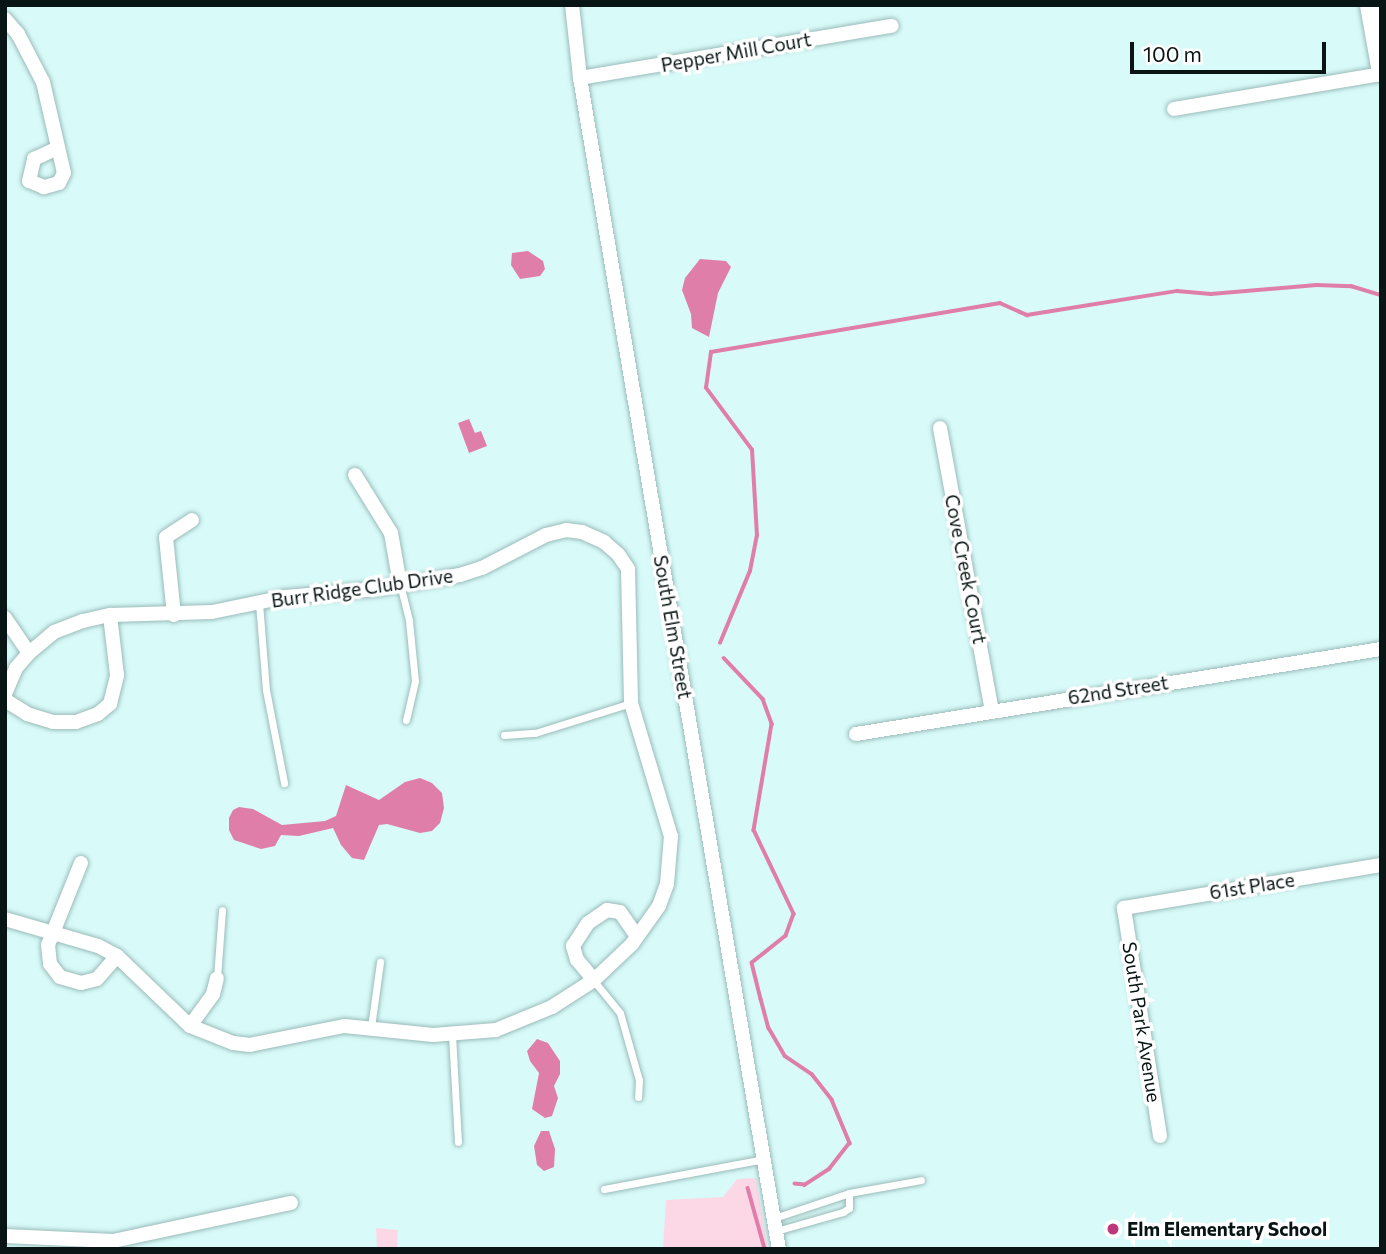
<!DOCTYPE html>
<html>
<head>
<meta charset="utf-8">
<style>
  body { margin:0 }
  #map { position:relative; width:1386px; height:1254px; overflow:hidden; background:#d8fbf9; font-family:Commissioner,sans-serif }
  div>[style] { position:absolute }
  [style*='--x'] { left:calc(var(--x)*1px); top:calc(var(--y)*1px); width:calc(var(--w)*1px); rotate:calc(var(--a)*1deg) }
  .green>* { inset:0; background:#fcd8e6 }
  .water>* { inset:0; background:#df7fa9 }
  .stream>* { height:3.5px; margin:-1.75px; padding:0 1.75px; transform-origin:1.75px; border-radius:1.75px; background:#df7fa9 }
  .roads { filter:drop-shadow(0 0 2px #9abbb9) drop-shadow(0 0 2px #9abbb9) }
  .service>* { height:7px; margin:-3.5px; padding:0 3.5px; transform-origin:3.5px; border-radius:3.5px; background:#fff }
  .minor>* { height:14px; margin:-7px; padding:0 7px; transform-origin:7px; border-radius:7px; background:#fff }
  .tertiary>* { height:19px; margin:-9.5px; padding:0 9.5px; transform-origin:9.5px; border-radius:9.5px; background:#fff }
  .dots>* { width:19px; height:19px; translate:-50% -50%; box-sizing:border-box; border:4px solid #fff; border-radius:50% }
  span { translate:-50% -50%; white-space:nowrap; text-align:center; line-height:1.15; -webkit-text-stroke:7px #fff; paint-order:stroke }
  .street-label { font-size:19px; color:#081514 }
  .poi-label { font-size:19px; color:#081514; font-weight:700 }
  .left { translate:0 -50%; text-align:left }
  .frame { position:absolute; inset:0; border:7px solid #081514; pointer-events:none }
  .scale { position:absolute; left:1130px; top:42px; width:196px; height:32px; box-sizing:border-box; border:4px solid #081514; border-top:0; padding-left:9px; font-size:21px; line-height:24px; white-space:nowrap; color:#081514; -webkit-text-stroke:5px #fff; paint-order:stroke }
</style>
</head>
<body>
<div id="map">
  <div class="green">
    <div style="clip-path:polygon(756px 1178px,768px 1249px,663px 1249px,666px 1200px,723px 1197px,737px 1179px)"></div>
    <div style="clip-path:polygon(376px 1228px,398px 1230px,397px 1249px,377px 1249px)"></div>
  </div>
  <div class="water">
    <div style="clip-path:polygon(528px 251px,543px 261px,545px 269px,540px 276px,520px 279px,511px 265px,512px 253px)"></div>
    <div style="clip-path:polygon(700px 259px,726px 261px,731px 267px,718px 293px,709px 337px,692px 328px,691px 314px,682px 290px,685px 278px)"></div>
    <div style="clip-path:polygon(469px 419px,475px 433px,481px 431px,487px 446px,469px 453px,458px 423px)"></div>
    <div style="clip-path:polygon(420px 778px,432px 783px,442px 793px,444px 808px,440px 823px,432px 831px,420px 833px,387px 824px,379px 825px,364px 860px,352px 858px,341px 845px,333px 828px,299px 836px,281px 835px,275px 846px,261px 849px,234px 840px,229px 830px,229px 818px,233px 810px,239px 807px,253px 809px,282px 825px,325px 821px,336px 816px,346px 785px,379px 800px,405px 782px)"></div>
    <div style="clip-path:polygon(537px 1039px,548px 1043px,560px 1061px,560px 1074px,554px 1086px,558px 1098px,552px 1116px,545px 1118px,532px 1109px,539px 1073px,530px 1061px,527px 1051px)"></div>
    <div style="clip-path:polygon(541px 1131px,549px 1131px,555px 1149px,554px 1167px,544px 1171px,537px 1165px,534px 1146px)"></div>
  </div>
  <div class="stream">
    <div style="--x:720;--y:643;--w:78;--a:-67.4"></div>
    <div style="--x:750;--y:571;--w:36;--a:-79"></div>
    <div style="--x:757;--y:536;--w:86;--a:-93.3"></div>
    <div style="--x:752;--y:450;--w:77;--a:-126.6"></div>
    <div style="--x:706;--y:388;--w:36;--a:-82"></div>
    <div style="--x:711;--y:352;--w:293;--a:-9.6"></div>
    <div style="--x:1000;--y:303;--w:30;--a:24"></div>
    <div style="--x:1027;--y:315;--w:152;--a:-9.1"></div>
    <div style="--x:1177;--y:291;--w:34;--a:5"></div>
    <div style="--x:1211;--y:294;--w:106;--a:-4.9"></div>
    <div style="--x:1317;--y:285;--w:34;--a:2"></div>
    <div style="--x:1351;--y:286;--w:31;--a:17"></div>
    <div style="--x:724;--y:658;--w:57;--a:46.4"></div>
    <div style="--x:763;--y:699;--w:27;--a:70"></div>
    <div style="--x:772;--y:724;--w:108;--a:99.6"></div>
    <div style="--x:754;--y:830;--w:93;--a:64.5"></div>
    <div style="--x:794;--y:914;--w:23;--a:110"></div>
    <div style="--x:786;--y:936;--w:43;--a:141.5"></div>
    <div style="--x:752;--y:963;--w:37;--a:76"></div>
    <div style="--x:761;--y:999;--w:30;--a:75"></div>
    <div style="--x:769;--y:1028;--w:32;--a:60"></div>
    <div style="--x:785;--y:1056;--w:32;--a:34"></div>
    <div style="--x:812;--y:1074;--w:33;--a:52"></div>
    <div style="--x:832;--y:1100;--w:47;--a:67.3"></div>
    <div style="--x:850;--y:1143;--w:33;--a:128"></div>
    <div style="--x:830;--y:1169;--w:30;--a:147"></div>
    <div style="--x:805;--y:1185;--w:10;--a:-174"></div>
    <div style="--x:748;--y:1188;--w:63;--a:74.4"></div>
  </div>
  <div class="roads">
    <div class="service">
      <div style="--x:400;--y:584;--w:38;--a:76"></div>
      <div style="--x:409;--y:621;--w:60;--a:84.3"></div>
      <div style="--x:415;--y:681;--w:40;--a:103"></div>
      <div style="--x:259;--y:603;--w:87;--a:85.4"></div>
      <div style="--x:266;--y:690;--w:95;--a:79"></div>
      <div style="--x:504;--y:735;--w:31;--a:-4"></div>
      <div style="--x:535;--y:733;--w:101;--a:-17.4"></div>
      <div style="--x:217;--y:978;--w:68;--a:-85.8"></div>
      <div style="--x:594;--y:981;--w:41;--a:50.9"></div>
      <div style="--x:620;--y:1013;--w:70;--a:74.2"></div>
      <div style="--x:639;--y:1080;--w:17;--a:93"></div>
      <div style="--x:371;--y:1027;--w:66;--a:-82.1"></div>
      <div style="--x:452;--y:1035;--w:107;--a:86.8"></div>
      <div style="--x:604;--y:1189;--w:163;--a:-10.6"></div>
      <div style="--x:774;--y:1218;--w:79;--a:-18.4"></div>
      <div style="--x:849;--y:1193;--w:73;--a:-10.2"></div>
      <div style="--x:776;--y:1231;--w:70;--a:-15.8"></div>
      <div style="--x:843;--y:1212;--w:7;--a:-34"></div>
      <div style="--x:849;--y:1208;--w:15;--a:-90"></div>
    </div>
    <div class="minor">
      <div style="--x:572;--y:5;--w:73;--a:83.7"></div>
      <div style="--x:580;--y:78;--w:1188;--a:80.36"></div>
      <div style="--x:5;--y:19;--w:20;--a:49"></div>
      <div style="--x:18;--y:34;--w:54;--a:62.5"></div>
      <div style="--x:43;--y:82;--w:93;--a:77"></div>
      <div style="--x:64;--y:173;--w:11;--a:117"></div>
      <div style="--x:59;--y:183;--w:16;--a:165"></div>
      <div style="--x:44;--y:187;--w:16;--a:-158"></div>
      <div style="--x:29;--y:181;--w:23;--a:-77"></div>
      <div style="--x:34;--y:159;--w:26;--a:-25"></div>
      <div style="--x:580;--y:78;--w:316;--a:-9.5"></div>
      <div style="--x:1174;--y:109;--w:210;--a:-9.6"></div>
      <div style="--x:940;--y:428;--w:287;--a:79.6"></div>
      <div style="--x:355;--y:475;--w:68;--a:58.2"></div>
      <div style="--x:391;--y:533;--w:52;--a:80"></div>
      <div style="--x:174;--y:615;--w:78;--a:-95.9"></div>
      <div style="--x:166;--y:537;--w:31;--a:-33"></div>
      <div style="--x:5;--y:618;--w:42;--a:55.6"></div>
      <div style="--x:5;--y:694;--w:28;--a:-67"></div>
      <div style="--x:16;--y:668;--w:20;--a:-49"></div>
      <div style="--x:29;--y:653;--w:33;--a:-40"></div>
      <div style="--x:54;--y:632;--w:31;--a:-21"></div>
      <div style="--x:83;--y:621;--w:28;--a:-13"></div>
      <div style="--x:110;--y:615;--w:102;--a:-1.7"></div>
      <div style="--x:212;--y:612;--w:75;--a:-11.6"></div>
      <div style="--x:285;--y:597;--w:92;--a:-5"></div>
      <div style="--x:377;--y:589;--w:84;--a:-9.6"></div>
      <div style="--x:460;--y:575;--w:23;--a:-18"></div>
      <div style="--x:482;--y:568;--w:72;--a:-27.3"></div>
      <div style="--x:546;--y:535;--w:21;--a:-14"></div>
      <div style="--x:566;--y:530;--w:16;--a:7"></div>
      <div style="--x:582;--y:532;--w:24;--a:24"></div>
      <div style="--x:604;--y:542;--w:18;--a:41"></div>
      <div style="--x:618;--y:554;--w:18;--a:56"></div>
      <div style="--x:628;--y:569;--w:134;--a:88.7"></div>
      <div style="--x:631;--y:703;--w:139;--a:73.3"></div>
      <div style="--x:671;--y:836;--w:48;--a:94.8"></div>
      <div style="--x:667;--y:884;--w:23;--a:110"></div>
      <div style="--x:659;--y:906;--w:47;--a:125.4"></div>
      <div style="--x:632;--y:944;--w:52;--a:136.5"></div>
      <div style="--x:594;--y:980;--w:50;--a:147.3"></div>
      <div style="--x:552;--y:1007;--w:61;--a:157.7"></div>
      <div style="--x:496;--y:1030;--w:63;--a:175.5"></div>
      <div style="--x:433;--y:1035;--w:89;--a:-174.2"></div>
      <div style="--x:344;--y:1026;--w:96;--a:168.6"></div>
      <div style="--x:250;--y:1045;--w:17;--a:-173"></div>
      <div style="--x:233;--y:1043;--w:46;--a:-158.4"></div>
      <div style="--x:190;--y:1026;--w:101;--a:-136.2"></div>
      <div style="--x:117;--y:956;--w:21;--a:-152"></div>
      <div style="--x:98;--y:946;--w:97;--a:-163.8"></div>
      <div style="--x:5;--y:700;--w:26;--a:32"></div>
      <div style="--x:27;--y:714;--w:27;--a:17"></div>
      <div style="--x:53;--y:722;--w:23;--a:0"></div>
      <div style="--x:76;--y:722;--w:23;--a:-20"></div>
      <div style="--x:98;--y:714;--w:16;--a:-40"></div>
      <div style="--x:110;--y:704;--w:30;--a:-76"></div>
      <div style="--x:117;--y:675;--w:60;--a:-96.7"></div>
      <div style="--x:856;--y:734;--w:532;--a:-9.2"></div>
      <div style="--x:81;--y:863;--w:88;--a:111.9"></div>
      <div style="--x:48;--y:945;--w:19;--a:84"></div>
      <div style="--x:50;--y:964;--w:16;--a:52"></div>
      <div style="--x:60;--y:977;--w:22;--a:16"></div>
      <div style="--x:81;--y:983;--w:16;--a:-14"></div>
      <div style="--x:97;--y:979;--w:30;--a:-49"></div>
      <div style="--x:594;--y:980;--w:26;--a:-130"></div>
      <div style="--x:577;--y:960;--w:15;--a:-106"></div>
      <div style="--x:573;--y:946;--w:27;--a:-57"></div>
      <div style="--x:588;--y:923;--w:23;--a:-34"></div>
      <div style="--x:607;--y:910;--w:13;--a:9"></div>
      <div style="--x:620;--y:912;--w:29;--a:55"></div>
      <div style="--x:190;--y:1026;--w:39;--a:-54"></div>
      <div style="--x:213;--y:994;--w:16;--a:-76"></div>
      <div style="--x:1160;--y:1136;--w:231;--a:-99"></div>
      <div style="--x:1124;--y:908;--w:261;--a:-9.5"></div>
      <div style="--x:5;--y:1236;--w:108;--a:2.7"></div>
      <div style="--x:113;--y:1241;--w:182;--a:-12.1"></div>
    </div>
    <div class="tertiary">
      <div style="--x:1369;--y:5;--w:68;--a:79.8"></div>
    </div>
  </div>
  <div class="dots">
    <div style="left:1113px;top:1229px;background:#bd387b"></div>
  </div>
  <div class="street-label">
    <span style="left:736px;top:52px;rotate:-10deg">Pepper Mill Court</span>
    <span style="left:966px;top:569px;rotate:79deg">Cove Creek Court</span>
    <span style="left:362px;top:588px;rotate:-8deg">Burr Ridge Club Drive</span>
    <span style="left:673px;top:627px;rotate:80deg">South Elm Street</span>
    <span style="left:1118px;top:690px;rotate:-9deg">62nd Street</span>
    <span style="left:1252px;top:886px;rotate:-9deg">61st Place</span>
    <span style="left:1142px;top:1022px;rotate:81deg">South Park Avenue</span>
  </div>
  <div class="poi-label">
    <span class="left" style="left:1127px;top:1229px">Elm Elementary School</span>
  </div>
  <div class="frame"></div>
  <div class="scale">100 m</div>
</div>
</body>
</html>
